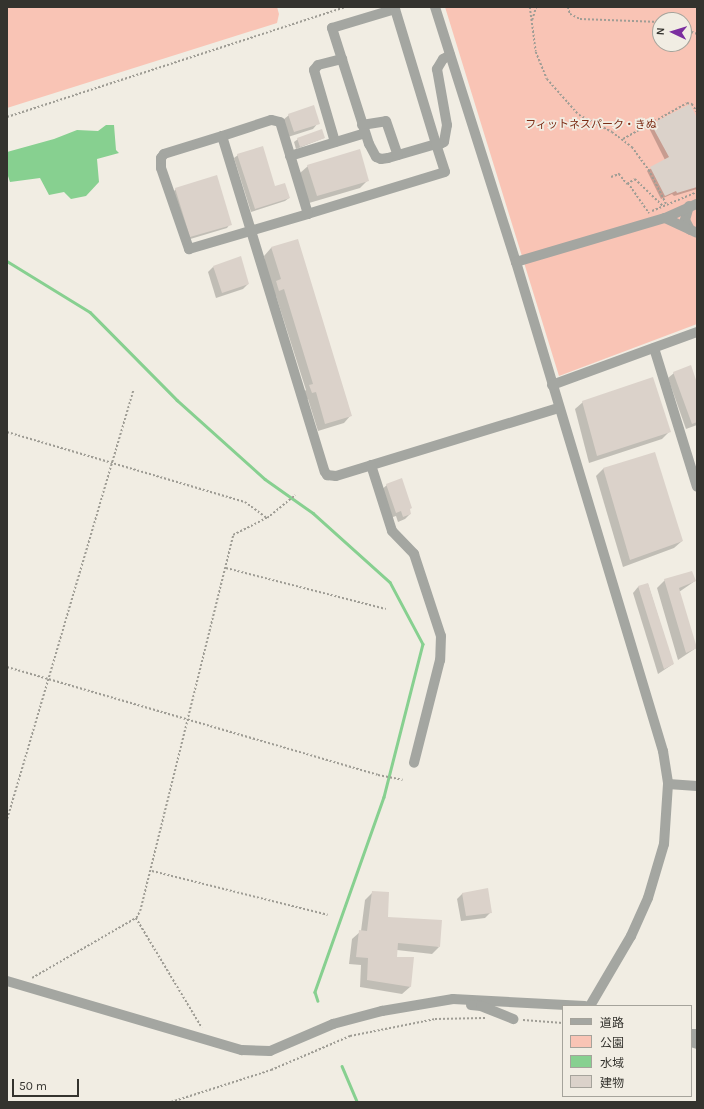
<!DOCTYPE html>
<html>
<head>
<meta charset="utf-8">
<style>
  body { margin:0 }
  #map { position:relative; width:704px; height:1109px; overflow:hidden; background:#f1ede3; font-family:Karla,"Noto Sans JP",sans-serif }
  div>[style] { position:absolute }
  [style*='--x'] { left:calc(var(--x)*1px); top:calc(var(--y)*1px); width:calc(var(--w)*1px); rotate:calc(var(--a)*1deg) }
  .green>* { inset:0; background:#f9c4b5 }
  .water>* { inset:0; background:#87d090 }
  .shadow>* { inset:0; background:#0003 }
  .stream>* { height:2.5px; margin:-1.25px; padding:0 1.25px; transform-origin:1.25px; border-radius:1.25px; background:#87d090 }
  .building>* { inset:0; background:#dbd2ca }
  .path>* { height:1.5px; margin-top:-0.75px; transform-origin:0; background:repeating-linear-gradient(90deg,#9f9d95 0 2px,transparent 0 4px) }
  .minor>* { height:10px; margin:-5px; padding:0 5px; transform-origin:5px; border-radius:5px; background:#a4a6a1 }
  span { translate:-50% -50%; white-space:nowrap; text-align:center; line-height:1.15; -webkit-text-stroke:3.5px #f1ede3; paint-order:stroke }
  .park-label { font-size:11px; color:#7b2c15 }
  .frame { position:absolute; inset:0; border:8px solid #34332e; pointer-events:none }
  .legend { position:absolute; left:562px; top:1005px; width:130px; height:92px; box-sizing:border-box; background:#f1ede3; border:1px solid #a5a39b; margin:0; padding:5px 7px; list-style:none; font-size:12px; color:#34332e }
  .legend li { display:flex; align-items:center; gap:8px; height:20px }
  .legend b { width:20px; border:1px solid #a5a39b }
  .north { position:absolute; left:652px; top:12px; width:40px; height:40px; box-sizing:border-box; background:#f1ede3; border:1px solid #a5a39b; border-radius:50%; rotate:274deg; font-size:11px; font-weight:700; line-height:16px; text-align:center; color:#34332e }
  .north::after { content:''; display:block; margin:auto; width:14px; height:18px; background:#7b2e9f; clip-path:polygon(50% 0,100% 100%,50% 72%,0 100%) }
  .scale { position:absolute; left:12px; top:1079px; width:67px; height:18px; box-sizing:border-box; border:2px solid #34332e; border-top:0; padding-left:5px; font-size:12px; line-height:14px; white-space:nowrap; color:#34332e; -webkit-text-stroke:3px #f1ede3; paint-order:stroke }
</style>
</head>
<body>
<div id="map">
  <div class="green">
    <div style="clip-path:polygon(7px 7px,277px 7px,279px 14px,277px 23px,7px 108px)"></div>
    <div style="clip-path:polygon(evenodd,445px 7px,697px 7px,697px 324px,559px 376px,445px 7px,660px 20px,684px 20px,684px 44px,660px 44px,660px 20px)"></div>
  </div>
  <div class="water">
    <div style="clip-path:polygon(106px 125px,114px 125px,116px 150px,119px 153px,97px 159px,99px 182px,86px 196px,71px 199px,64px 192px,49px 195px,40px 178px,10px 182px,7px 173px,7px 152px,54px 139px,77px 130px,98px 131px)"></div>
  </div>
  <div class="shadow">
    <div style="clip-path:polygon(289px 115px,318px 123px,313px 129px,288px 137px,283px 120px)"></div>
    <div style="clip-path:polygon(697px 120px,697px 196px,697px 189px,674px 196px,672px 194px,661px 199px,647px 171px,665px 160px,649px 128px,652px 124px)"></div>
    <div style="clip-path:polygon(324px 138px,296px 149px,294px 142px,298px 139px)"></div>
    <div style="clip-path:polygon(238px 155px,274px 187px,289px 198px,285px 201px,251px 212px,234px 158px)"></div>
    <div style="clip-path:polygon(308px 166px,368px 180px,360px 188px,309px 203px,300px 173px)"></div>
    <div style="clip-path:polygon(176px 189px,230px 224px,227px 228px,187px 240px,172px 193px)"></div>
    <div style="clip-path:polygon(297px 240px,351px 415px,344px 423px,318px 431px,308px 399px,305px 400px,302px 393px,306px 390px,276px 296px,271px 297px,264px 256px,271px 248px)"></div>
    <div style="clip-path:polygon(213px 267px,248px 284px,243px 289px,216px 298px,208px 272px)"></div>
    <div style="clip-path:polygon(674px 373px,697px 386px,697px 425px,686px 429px,668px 378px)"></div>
    <div style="clip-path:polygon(583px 402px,670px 431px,662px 439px,589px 463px,575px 409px)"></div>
    <div style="clip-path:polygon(654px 454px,682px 541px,674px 548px,623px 567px,596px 476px,603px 469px)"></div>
    <div style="clip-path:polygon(387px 485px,409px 510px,410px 514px,405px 519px,398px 522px,396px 516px,390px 518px,381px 490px)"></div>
    <div style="clip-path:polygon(665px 580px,695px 581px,679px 592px,696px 648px,678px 660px,657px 588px)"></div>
    <div style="clip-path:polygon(648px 584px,673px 664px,658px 674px,633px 593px,638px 587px)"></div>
    <div style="clip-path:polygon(373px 892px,387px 918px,439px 947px,432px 954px,397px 950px,396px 958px,410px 987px,402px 994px,360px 987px,361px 965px,349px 964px,352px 939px,361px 931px,365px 900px)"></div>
    <div style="clip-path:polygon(463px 893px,491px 912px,485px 918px,461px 921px,457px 899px)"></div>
  </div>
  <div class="stream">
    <div style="--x:7;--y:261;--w:97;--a:31.6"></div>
    <div style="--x:90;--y:312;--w:124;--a:45.3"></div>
    <div style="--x:177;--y:400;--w:118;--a:41.9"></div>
    <div style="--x:265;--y:479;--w:59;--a:35.3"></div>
    <div style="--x:313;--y:513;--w:103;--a:41.9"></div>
    <div style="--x:390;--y:582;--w:70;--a:62"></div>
    <div style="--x:423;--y:644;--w:158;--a:104.3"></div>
    <div style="--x:384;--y:797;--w:207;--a:109.5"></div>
    <div style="--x:315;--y:992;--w:9;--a:72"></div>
    <div style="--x:342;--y:1066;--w:39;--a:67"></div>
  </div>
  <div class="building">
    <div style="clip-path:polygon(690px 104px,697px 118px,697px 187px,677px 193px,676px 191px,665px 196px,650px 167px,669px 157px,651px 124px)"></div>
    <div style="clip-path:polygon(314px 105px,320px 124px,294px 132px,288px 114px)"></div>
    <div style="clip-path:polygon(322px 129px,325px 138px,300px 147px,297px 138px)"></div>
    <div style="clip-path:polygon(263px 146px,275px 186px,285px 183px,290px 198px,255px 209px,237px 154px)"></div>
    <div style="clip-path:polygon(360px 149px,369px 181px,317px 196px,307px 165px)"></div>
    <div style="clip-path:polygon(217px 175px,232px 225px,190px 237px,175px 188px)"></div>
    <div style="clip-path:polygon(298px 239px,352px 416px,325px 424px,316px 392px,312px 393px,309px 385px,313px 384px,284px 289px,279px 291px,276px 281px,281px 279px,271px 247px)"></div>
    <div style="clip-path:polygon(241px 256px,249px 284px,222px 293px,213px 266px)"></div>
    <div style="clip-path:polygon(691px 365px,697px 383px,697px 422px,692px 424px,673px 372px)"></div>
    <div style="clip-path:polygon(653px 377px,671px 432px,597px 456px,582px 401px)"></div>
    <div style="clip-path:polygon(655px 452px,683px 541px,630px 560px,603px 468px)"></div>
    <div style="clip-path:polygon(402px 478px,412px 508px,410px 509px,411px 514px,403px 517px,401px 511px,396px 513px,386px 484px)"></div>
    <div style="clip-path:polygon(692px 571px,696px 581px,679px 588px,697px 648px,686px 653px,664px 579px)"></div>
    <div style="clip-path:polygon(648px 583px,674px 664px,664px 669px,638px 586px)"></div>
    <div style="clip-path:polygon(488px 888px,492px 913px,466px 916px,462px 893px)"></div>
    <div style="clip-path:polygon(372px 891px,389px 892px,388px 917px,442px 920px,440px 947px,398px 943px,397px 957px,414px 957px,411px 987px,367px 980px,368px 958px,356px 957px,359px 930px,367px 931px)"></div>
  </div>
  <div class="path">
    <div style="--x:530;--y:7;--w:45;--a:82.4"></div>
    <div style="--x:536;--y:52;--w:29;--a:68"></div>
    <div style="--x:547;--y:79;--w:48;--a:48.4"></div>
    <div style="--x:579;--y:115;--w:37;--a:27"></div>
    <div style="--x:612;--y:132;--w:25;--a:37"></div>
    <div style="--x:632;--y:147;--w:29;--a:54"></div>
    <div style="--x:649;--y:170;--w:38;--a:63"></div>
    <div style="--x:568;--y:7;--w:7;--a:74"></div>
    <div style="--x:570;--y:14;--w:11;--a:27"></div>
    <div style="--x:580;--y:19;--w:80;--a:2.1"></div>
    <div style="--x:532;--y:20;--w:14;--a:-73"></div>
    <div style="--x:684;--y:29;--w:14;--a:21"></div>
    <div style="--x:7;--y:117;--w:355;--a:-18"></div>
    <div style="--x:623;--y:139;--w:73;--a:-29.4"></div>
    <div style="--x:687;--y:103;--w:5;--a:11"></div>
    <div style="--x:692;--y:104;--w:9;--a:58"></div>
    <div style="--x:611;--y:177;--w:9;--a:-21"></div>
    <div style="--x:619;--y:174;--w:13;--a:51"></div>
    <div style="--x:627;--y:184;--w:9;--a:-32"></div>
    <div style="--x:635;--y:179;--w:39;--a:44"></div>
    <div style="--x:628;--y:183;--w:37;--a:55"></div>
    <div style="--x:652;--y:211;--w:49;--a:-22.9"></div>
    <div style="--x:7;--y:432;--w:248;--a:16.4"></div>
    <div style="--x:245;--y:502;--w:27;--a:36"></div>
    <div style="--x:226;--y:568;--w:165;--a:14.4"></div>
    <div style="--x:7;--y:667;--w:386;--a:16.2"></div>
    <div style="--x:378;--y:775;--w:25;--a:11"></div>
    <div style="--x:7;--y:819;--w:447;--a:-73.6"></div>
    <div style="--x:152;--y:871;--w:181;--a:14"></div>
    <div style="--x:136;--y:918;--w:128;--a:59"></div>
    <div style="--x:32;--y:978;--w:120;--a:-30"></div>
    <div style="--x:136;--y:918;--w:8;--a:-60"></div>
    <div style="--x:140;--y:911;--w:387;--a:-76.1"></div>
    <div style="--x:233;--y:535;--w:38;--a:-27"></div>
    <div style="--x:267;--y:518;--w:36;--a:-39"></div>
    <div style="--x:523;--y:1020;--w:40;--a:4.3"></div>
    <div style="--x:171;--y:1102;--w:105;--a:-17.7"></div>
    <div style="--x:271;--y:1070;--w:86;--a:-23.3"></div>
    <div style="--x:350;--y:1036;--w:87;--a:-11.3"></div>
    <div style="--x:435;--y:1019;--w:50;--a:-1.1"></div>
  </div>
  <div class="minor">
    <div style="--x:435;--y:7;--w:268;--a:72.4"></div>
    <div style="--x:516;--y:262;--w:511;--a:73.27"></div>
    <div style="--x:663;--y:751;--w:33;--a:81"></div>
    <div style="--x:668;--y:784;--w:60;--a:93.8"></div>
    <div style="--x:664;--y:844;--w:56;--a:106.5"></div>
    <div style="--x:648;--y:898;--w:42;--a:114.1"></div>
    <div style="--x:631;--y:936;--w:81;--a:120.4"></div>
    <div style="--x:450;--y:55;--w:8;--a:150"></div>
    <div style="--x:443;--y:59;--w:12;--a:121"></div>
    <div style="--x:437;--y:69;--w:57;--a:79.9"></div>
    <div style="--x:447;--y:125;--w:17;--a:100"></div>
    <div style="--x:444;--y:142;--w:4;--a:153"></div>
    <div style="--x:440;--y:144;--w:4;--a:180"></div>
    <div style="--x:436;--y:144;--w:50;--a:163.7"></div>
    <div style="--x:388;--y:158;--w:7;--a:172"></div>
    <div style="--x:381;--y:159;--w:5;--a:-158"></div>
    <div style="--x:376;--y:157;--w:15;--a:-118"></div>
    <div style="--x:369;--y:144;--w:122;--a:-107.7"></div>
    <div style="--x:332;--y:28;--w:66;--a:-16.8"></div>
    <div style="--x:395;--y:9;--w:141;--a:73.1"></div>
    <div style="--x:436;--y:144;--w:29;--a:72"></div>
    <div style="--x:445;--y:172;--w:143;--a:163"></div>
    <div style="--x:308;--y:214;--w:96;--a:-106.9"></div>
    <div style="--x:280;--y:122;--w:9;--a:-167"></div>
    <div style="--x:271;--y:120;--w:52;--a:161.9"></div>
    <div style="--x:222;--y:136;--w:351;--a:73"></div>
    <div style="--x:325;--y:472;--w:4;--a:56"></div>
    <div style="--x:327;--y:475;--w:9;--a:6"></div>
    <div style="--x:336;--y:476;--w:233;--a:-17"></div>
    <div style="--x:362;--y:125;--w:24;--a:-9"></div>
    <div style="--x:386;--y:121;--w:36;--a:71"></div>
    <div style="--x:222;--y:136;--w:61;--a:162.8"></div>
    <div style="--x:164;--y:154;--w:5;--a:127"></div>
    <div style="--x:161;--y:158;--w:10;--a:90"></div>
    <div style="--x:161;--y:168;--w:86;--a:70.9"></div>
    <div style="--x:189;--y:249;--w:124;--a:-16.4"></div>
    <div style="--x:335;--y:142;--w:75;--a:-106.3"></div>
    <div style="--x:314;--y:70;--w:6;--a:-51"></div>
    <div style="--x:318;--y:65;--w:25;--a:-14"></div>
    <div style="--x:290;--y:156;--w:78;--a:-17"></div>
    <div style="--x:689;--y:206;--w:15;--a:106"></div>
    <div style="--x:685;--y:220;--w:11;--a:63"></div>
    <div style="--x:665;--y:218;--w:35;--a:-24"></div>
    <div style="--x:516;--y:262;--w:155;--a:-16.5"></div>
    <div style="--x:665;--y:218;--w:35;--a:25"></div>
    <div style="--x:654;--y:348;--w:145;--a:72.8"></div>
    <div style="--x:552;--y:385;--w:154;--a:-20.1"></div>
    <div style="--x:371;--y:465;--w:69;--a:72.3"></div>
    <div style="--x:392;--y:531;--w:32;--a:46"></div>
    <div style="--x:414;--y:554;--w:86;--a:71.8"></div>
    <div style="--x:441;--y:636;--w:24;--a:92"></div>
    <div style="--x:440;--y:660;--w:106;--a:104.2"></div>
    <div style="--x:668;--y:784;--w:29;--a:4"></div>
    <div style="--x:7;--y:981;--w:245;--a:16.4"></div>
    <div style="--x:242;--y:1050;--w:28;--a:2"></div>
    <div style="--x:270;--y:1051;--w:69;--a:-23.2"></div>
    <div style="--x:333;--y:1024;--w:51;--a:-14.9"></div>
    <div style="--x:382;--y:1011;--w:72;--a:-9.6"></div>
    <div style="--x:453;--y:999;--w:132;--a:3"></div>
    <div style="--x:471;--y:1005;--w:10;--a:6"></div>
    <div style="--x:481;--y:1006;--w:35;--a:22"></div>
    <div style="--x:691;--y:1034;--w:6;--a:0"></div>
    <div style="--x:691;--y:1042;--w:6;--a:18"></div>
  </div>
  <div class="park-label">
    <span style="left:591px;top:125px">フィットネスパーク・きぬ</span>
  </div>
  <div class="frame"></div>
  <ul class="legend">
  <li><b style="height:5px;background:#a4a6a1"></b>道路</li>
  <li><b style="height:11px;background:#f9c4b5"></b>公園</li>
  <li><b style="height:11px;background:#87d090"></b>水域</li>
  <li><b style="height:11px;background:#dbd2ca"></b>建物</li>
  </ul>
  <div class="north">N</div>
  <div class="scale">50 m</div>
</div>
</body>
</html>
